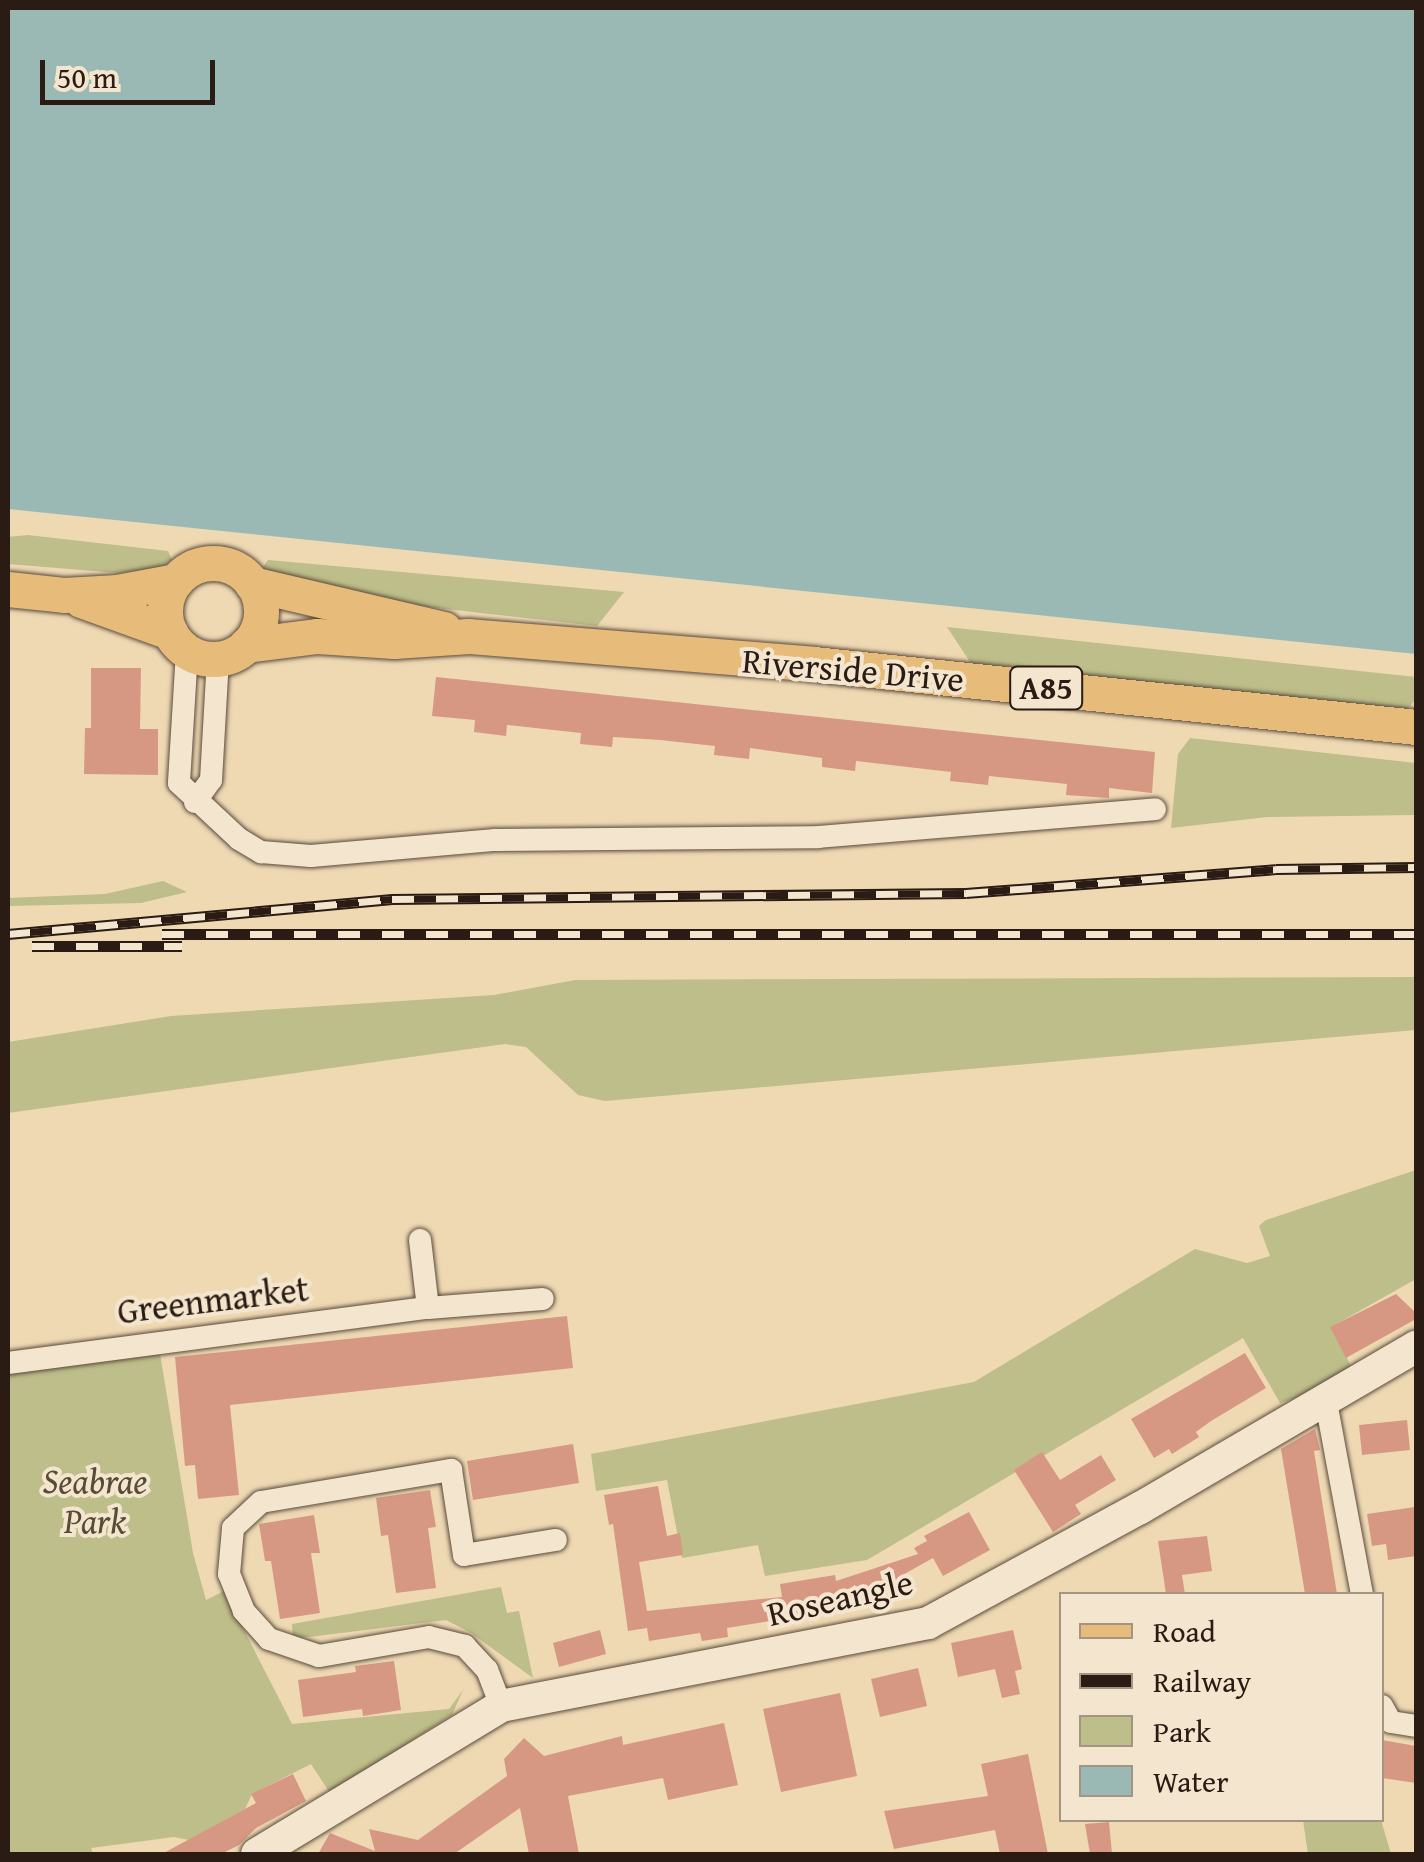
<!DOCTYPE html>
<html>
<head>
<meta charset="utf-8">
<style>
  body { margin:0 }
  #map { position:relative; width:1424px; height:1862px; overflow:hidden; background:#eed9b3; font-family:"Gentium Book Plus",serif }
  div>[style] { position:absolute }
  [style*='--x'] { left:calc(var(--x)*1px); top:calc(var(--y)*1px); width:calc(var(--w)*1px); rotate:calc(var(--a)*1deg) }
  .green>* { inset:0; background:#bdbe89 }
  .water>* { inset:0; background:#9bb9b4 }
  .building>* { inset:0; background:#d79883 }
  .roads { filter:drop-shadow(0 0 2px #5b4a3c) drop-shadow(0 0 2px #5b4a3c) }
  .street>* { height:22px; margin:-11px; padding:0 11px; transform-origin:11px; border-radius:11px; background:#f4e6ce }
  .secondary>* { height:32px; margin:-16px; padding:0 16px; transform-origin:16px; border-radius:16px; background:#f4e6ce }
  .primary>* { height:35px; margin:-17.5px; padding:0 17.5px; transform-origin:17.5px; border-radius:17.5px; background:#e7bc7a }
  .primary>.ring { margin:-17.5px; padding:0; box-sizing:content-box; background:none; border:35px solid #e7bc7a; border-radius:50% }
  .rail>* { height:11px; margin-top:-5.5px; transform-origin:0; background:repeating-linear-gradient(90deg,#f4e6ce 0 22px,#2a1b14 0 44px); box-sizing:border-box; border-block:2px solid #2a1b14 }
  span { translate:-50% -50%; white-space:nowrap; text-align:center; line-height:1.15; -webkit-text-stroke:8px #f4e6ce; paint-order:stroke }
  .shield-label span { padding:2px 8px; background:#f4e6ce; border:2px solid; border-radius:8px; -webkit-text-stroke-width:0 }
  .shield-label { font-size:32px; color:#2a1b14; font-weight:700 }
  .street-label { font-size:35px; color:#2a1b14 }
  .park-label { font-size:35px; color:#564c37; font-style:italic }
  .frame { position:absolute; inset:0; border:10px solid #2a1b14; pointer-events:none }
  .legend { position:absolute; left:1059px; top:1592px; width:325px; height:230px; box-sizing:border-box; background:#f4e6ce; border:2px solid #a39584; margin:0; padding:12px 18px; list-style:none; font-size:30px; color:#2a1b14 }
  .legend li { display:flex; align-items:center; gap:20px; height:50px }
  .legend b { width:50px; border:2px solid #a39584 }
  .scale { position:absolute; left:40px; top:60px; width:175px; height:45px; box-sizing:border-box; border:5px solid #2a1b14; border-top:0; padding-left:12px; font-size:30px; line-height:35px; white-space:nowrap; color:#2a1b14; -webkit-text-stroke:8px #f4e6ce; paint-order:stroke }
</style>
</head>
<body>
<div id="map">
  <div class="green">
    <div style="clip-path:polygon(28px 535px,168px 551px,172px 560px,157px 569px,118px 573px,8px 564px,8px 537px)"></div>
    <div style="clip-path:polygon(268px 560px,624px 592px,597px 626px,323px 595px,266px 574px,263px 567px)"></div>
    <div style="clip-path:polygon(947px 627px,1416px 677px,1416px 699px,1403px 714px,972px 665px)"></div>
    <div style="clip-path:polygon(1190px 738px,1416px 763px,1416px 815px,1267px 817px,1171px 828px,1178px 754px)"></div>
    <div style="clip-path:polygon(163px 881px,187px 892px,141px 903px,8px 906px,8px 898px,105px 894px)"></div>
    <div style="clip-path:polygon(1416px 977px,1416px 1030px,605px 1101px,578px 1095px,526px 1047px,505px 1044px,8px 1113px,8px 1042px,171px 1016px,494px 995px,575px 980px)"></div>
    <div style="clip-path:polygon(1416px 1170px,1416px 1279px,1331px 1327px,1354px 1372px,1326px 1388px,1280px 1403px,1243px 1338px,867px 1560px,765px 1576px,758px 1545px,682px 1558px,667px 1480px,596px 1491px,591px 1454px,974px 1382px,1195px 1249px,1247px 1263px,1270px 1256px,1259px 1226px,1266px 1220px)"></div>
    <div style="clip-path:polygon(160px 1354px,193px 1553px,206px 1600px,224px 1591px,292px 1724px,449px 1709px,463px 1690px,452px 1715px,330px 1793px,311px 1764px,252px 1794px,245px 1809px,189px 1840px,174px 1837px,91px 1848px,93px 1854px,8px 1854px,8px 1374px)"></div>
    <div style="clip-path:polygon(501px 1587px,507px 1613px,519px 1611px,533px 1678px,471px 1633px,446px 1620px,293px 1639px,292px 1624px)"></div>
    <div style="clip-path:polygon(1303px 1820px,1381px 1820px,1391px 1854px,1308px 1854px)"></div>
  </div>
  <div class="water">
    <div style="clip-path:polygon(8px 8px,1416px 8px,1416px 654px,8px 509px)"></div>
  </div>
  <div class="building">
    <div style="clip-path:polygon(91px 668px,141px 668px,140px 729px,158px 729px,158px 775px,84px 774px,85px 728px,91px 728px)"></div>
    <div style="clip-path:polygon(436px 677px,1155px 752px,1152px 793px,1109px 788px,1109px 798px,1066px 795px,1067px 784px,989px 776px,988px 785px,950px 781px,951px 772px,856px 761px,855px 771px,822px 767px,822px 758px,750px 748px,749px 759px,714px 755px,715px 746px,660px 740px,613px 737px,612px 747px,580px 744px,581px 733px,507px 725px,506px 736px,474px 732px,475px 720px,432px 716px)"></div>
    <div style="clip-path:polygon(1396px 1294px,1416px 1313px,1416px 1319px,1346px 1358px,1330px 1327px)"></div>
    <div style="clip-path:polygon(567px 1316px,573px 1368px,230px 1405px,239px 1495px,198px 1499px,195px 1465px,185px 1466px,175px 1357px)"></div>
    <div style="clip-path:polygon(1245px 1353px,1266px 1388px,1211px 1421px,1196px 1432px,1199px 1437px,1172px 1454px,1169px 1449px,1154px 1458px,1131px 1419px)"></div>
    <div style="clip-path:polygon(1407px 1420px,1410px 1450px,1362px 1455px,1359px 1425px)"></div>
    <div style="clip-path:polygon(1315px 1429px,1320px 1450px,1314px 1451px,1337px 1594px,1305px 1594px,1281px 1449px)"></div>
    <div style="clip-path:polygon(573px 1444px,579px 1483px,473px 1500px,467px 1461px)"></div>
    <div style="clip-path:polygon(1042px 1452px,1060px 1480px,1101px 1455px,1116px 1480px,1075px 1505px,1081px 1514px,1053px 1532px,1014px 1470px)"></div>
    <div style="clip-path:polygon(658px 1486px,667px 1536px,680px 1533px,683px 1555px,639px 1562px,647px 1611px,782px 1597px,780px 1584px,835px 1575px,836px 1581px,918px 1554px,914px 1548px,927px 1541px,924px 1536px,969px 1512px,990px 1550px,943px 1576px,933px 1558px,897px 1578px,902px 1592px,862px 1606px,727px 1628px,728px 1637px,702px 1641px,700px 1633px,649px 1641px,647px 1628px,628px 1631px,613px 1524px,609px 1525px,604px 1495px)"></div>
    <div style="clip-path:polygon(430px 1490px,436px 1527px,428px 1528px,436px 1588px,396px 1593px,388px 1535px,381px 1536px,376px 1498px)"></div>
    <div style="clip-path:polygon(1415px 1507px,1416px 1556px,1388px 1560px,1386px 1544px,1372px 1546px,1367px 1514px)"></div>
    <div style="clip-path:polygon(314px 1515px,320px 1553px,311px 1553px,320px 1613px,280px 1619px,271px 1561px,265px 1561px,259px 1524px)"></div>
    <div style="clip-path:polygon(1207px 1536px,1212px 1571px,1182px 1575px,1185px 1594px,1166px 1594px,1158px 1541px)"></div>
    <div style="clip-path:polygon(600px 1630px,606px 1654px,559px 1667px,553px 1643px)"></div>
    <div style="clip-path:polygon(1013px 1630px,1022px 1669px,1015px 1671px,1020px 1694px,1002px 1698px,995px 1669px,958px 1677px,951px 1643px)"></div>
    <div style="clip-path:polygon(394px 1661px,401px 1710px,363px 1716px,362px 1709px,303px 1717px,298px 1680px,356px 1672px,355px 1666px)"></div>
    <div style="clip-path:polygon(918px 1668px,927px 1706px,880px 1717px,871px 1679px)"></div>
    <div style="clip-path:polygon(840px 1693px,857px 1776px,781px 1792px,763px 1709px)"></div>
    <div style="clip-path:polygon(724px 1723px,738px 1785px,668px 1800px,663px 1778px,568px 1796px,579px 1854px,529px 1854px,520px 1808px,454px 1854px,318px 1854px,330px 1833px,375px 1851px,369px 1829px,418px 1840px,507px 1776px,504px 1759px,524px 1738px,544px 1756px,622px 1736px,623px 1745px)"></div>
    <div style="clip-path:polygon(1382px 1740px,1416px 1746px,1416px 1783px,1382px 1778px)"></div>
    <div style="clip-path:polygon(1028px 1754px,1048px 1854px,1000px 1854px,995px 1830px,894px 1849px,884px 1811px,988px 1796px,981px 1764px)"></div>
    <div style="clip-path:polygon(293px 1774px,306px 1801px,256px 1828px,239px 1845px,221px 1854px,162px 1854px,256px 1803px,251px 1794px)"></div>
    <div style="clip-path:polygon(1109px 1822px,1112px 1854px,1090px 1854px,1085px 1824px)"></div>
  </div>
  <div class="roads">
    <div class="street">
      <div style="--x:187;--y:651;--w:132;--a:93.5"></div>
      <div style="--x:179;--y:783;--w:82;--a:43"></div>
      <div style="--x:239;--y:839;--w:26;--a:31"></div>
      <div style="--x:261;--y:852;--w:50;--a:4.6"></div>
      <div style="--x:311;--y:856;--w:185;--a:-5"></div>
      <div style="--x:495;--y:840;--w:323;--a:-0.5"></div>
      <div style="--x:818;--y:837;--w:338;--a:-4.7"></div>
      <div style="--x:195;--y:802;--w:27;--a:-54"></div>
      <div style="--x:211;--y:780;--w:121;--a:-86.7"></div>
      <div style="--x:420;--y:1240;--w:68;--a:83.3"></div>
      <div style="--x:8;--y:1363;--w:424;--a:-7.5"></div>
      <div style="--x:428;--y:1308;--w:115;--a:-4.5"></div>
      <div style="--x:1326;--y:1402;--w:195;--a:79.4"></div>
      <div style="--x:501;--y:1706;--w:39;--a:-111"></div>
      <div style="--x:487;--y:1670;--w:33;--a:-133"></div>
      <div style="--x:465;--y:1646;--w:37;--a:-166"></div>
      <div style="--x:429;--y:1637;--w:112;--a:170.2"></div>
      <div style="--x:319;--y:1656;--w:53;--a:-161.2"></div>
      <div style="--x:269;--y:1639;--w:38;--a:-132"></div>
      <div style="--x:244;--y:1611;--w:40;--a:-112"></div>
      <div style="--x:229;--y:1574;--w:46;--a:-85"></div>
      <div style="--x:233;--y:1528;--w:38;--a:-43"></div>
      <div style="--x:261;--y:1502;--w:193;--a:-9.6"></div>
      <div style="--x:451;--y:1470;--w:86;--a:81.3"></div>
      <div style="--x:464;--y:1555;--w:93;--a:-9.3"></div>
      <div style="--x:1382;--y:1706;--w:18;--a:61"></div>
      <div style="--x:1391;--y:1722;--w:25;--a:9"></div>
    </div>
    <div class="secondary">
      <div style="--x:257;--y:1854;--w:285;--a:-31.2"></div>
      <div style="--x:501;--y:1706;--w:435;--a:-11"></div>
      <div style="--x:928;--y:1623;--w:241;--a:-28.5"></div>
      <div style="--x:1140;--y:1508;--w:320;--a:-30.3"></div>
    </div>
    <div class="primary">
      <div class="ring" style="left:165px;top:563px;width:61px;height:61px"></div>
      <div style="--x:252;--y:584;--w:197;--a:13.2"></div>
      <div style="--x:8;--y:589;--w:56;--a:6.1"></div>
      <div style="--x:64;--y:595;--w:53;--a:-3.2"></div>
      <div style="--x:117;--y:592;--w:60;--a:-10.6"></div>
      <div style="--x:81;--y:600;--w:95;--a:19.8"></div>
      <div style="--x:246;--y:645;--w:72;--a:-7.2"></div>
      <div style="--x:317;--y:636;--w:77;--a:3.7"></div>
      <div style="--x:394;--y:641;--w:75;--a:-3.8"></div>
      <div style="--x:469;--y:636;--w:346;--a:4.6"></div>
      <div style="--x:814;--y:664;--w:605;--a:5.97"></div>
    </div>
  </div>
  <div class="rail">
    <div style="--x:8;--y:934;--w:386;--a:-5.2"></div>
    <div style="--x:392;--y:899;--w:574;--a:-0.6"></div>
    <div style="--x:966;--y:893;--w:311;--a:-4.4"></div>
    <div style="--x:1276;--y:869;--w:140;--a:-0.8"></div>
    <div style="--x:162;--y:934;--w:1254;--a:0"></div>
    <div style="--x:32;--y:946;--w:150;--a:0"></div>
  </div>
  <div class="shield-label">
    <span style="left:1046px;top:688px">A85</span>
  </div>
  <div class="street-label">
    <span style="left:853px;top:670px;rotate:5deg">Riverside Drive</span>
    <span style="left:213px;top:1300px;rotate:-7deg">Greenmarket</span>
    <span style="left:840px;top:1598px;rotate:-13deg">Roseangle</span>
  </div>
  <div class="park-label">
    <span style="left:95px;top:1501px">Seabrae<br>Park</span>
  </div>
  <div class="frame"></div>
  <ul class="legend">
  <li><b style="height:12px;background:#e7bc7a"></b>Road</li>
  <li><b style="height:12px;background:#2a1b14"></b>Railway</li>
  <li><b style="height:28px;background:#bdbe89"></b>Park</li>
  <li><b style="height:28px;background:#9bb9b4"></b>Water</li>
  </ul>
  <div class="scale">50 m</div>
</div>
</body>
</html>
